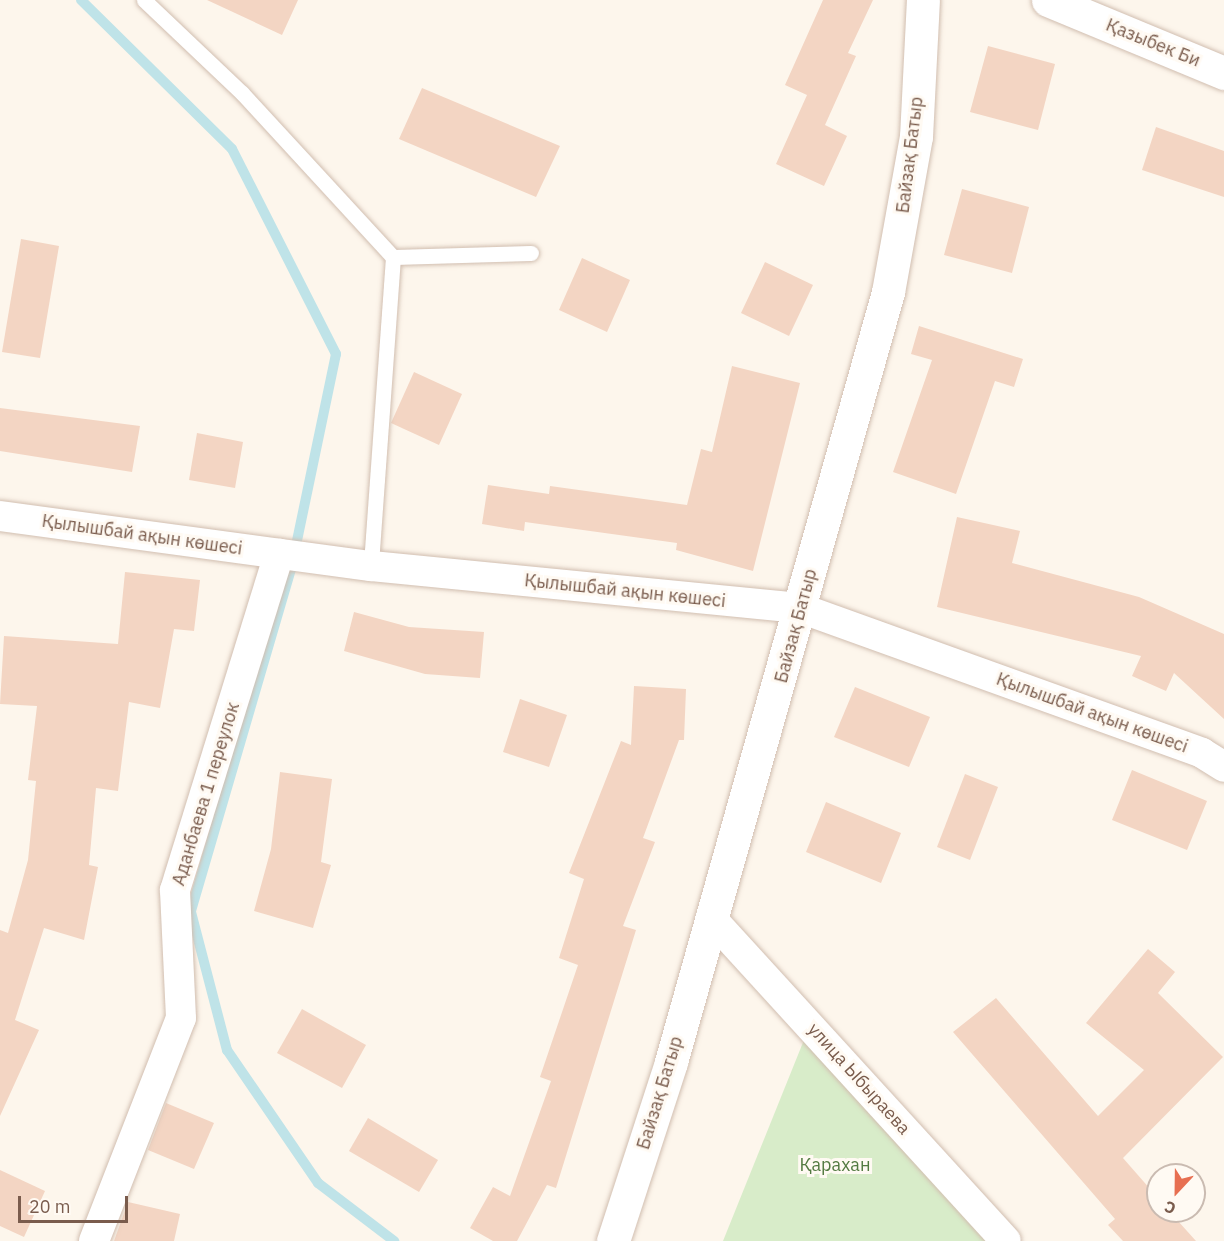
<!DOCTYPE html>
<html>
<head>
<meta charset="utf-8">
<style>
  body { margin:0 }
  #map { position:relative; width:1224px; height:1241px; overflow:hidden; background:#fdf6ec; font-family:"IBM Plex Sans",sans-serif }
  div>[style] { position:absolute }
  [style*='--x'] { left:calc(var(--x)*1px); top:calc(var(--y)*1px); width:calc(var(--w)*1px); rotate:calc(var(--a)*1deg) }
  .green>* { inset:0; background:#d8ecc9 }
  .stream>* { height:10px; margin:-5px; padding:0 5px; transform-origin:5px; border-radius:5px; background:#bfe3e8 }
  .building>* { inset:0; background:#f3d5c3 }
  .roads { filter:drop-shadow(0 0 2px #d1beb0) drop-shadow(0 0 2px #d1beb0) }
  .service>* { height:15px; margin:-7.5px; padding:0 7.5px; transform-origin:7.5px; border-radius:7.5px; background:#fff }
  .minor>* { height:30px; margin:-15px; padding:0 15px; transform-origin:15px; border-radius:15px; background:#fff }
  .tertiary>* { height:33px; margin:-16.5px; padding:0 16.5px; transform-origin:16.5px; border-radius:16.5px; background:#fff }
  span { translate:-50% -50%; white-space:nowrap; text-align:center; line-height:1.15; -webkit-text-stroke:6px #fffaf3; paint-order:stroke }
  .street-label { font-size:18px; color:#7a5c4d }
  .park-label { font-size:18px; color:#537a41 }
  .north { position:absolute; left:1146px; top:1163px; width:60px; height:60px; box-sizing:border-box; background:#fffaf3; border:2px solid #cabbb1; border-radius:50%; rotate:202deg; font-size:16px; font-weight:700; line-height:24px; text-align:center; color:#7a5c4d }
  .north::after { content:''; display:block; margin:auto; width:21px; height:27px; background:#e76f51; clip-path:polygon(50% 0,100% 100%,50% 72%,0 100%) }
  .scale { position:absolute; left:18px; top:1196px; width:110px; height:27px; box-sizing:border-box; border:3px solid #7a5c4d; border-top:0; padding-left:8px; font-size:18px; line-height:21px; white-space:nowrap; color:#7a5c4d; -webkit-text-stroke:4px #fffaf3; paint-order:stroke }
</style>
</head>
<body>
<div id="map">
  <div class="green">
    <div style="clip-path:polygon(808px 1030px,1012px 1241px,723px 1241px)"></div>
  </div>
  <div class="stream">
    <div style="--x:81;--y:0;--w:212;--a:44.6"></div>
    <div style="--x:232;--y:149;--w:230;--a:63.1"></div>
    <div style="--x:336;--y:354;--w:220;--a:101.8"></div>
    <div style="--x:291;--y:569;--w:357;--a:106.3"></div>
    <div style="--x:191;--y:912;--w:143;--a:75.4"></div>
    <div style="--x:227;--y:1050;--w:161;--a:55.6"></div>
    <div style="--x:318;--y:1183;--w:96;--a:37.3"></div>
  </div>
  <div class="building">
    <div style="clip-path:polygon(207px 0,298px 0,282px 35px)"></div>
    <div style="clip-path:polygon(823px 0,873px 0,848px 53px,856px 56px,825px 125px,847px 136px,824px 186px,776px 164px,807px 95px,785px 85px)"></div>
    <div style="clip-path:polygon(988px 46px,1055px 64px,1038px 130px,970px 112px)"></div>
    <div style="clip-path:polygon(422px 88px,560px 146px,536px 197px,399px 139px)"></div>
    <div style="clip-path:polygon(1156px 127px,1224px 151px,1224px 197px,1142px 170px)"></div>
    <div style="clip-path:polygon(962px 189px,1029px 207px,1012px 273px,944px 255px)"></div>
    <div style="clip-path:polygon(21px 239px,59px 246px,40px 358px,2px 352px)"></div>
    <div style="clip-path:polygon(582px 258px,630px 280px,607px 332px,559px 310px)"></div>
    <div style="clip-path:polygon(765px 262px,813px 285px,789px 336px,741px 313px)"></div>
    <div style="clip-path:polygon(919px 326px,1023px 359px,1014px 387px,995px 381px,956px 494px,893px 472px,932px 360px,911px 354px)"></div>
    <div style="clip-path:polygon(732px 366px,800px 383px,753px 571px,676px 550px,677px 543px,525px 522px,524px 531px,482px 524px,488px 485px,549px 494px,550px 486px,687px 505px,701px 449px,712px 452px)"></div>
    <div style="clip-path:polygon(414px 372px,462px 394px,439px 445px,391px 423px)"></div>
    <div style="clip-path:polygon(0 408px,140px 426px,132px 472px,0 451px)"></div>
    <div style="clip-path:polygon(197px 433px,243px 442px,235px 488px,189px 480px)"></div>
    <div style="clip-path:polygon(957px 517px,1020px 531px,1012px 563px,1139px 597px,1224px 634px,1224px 719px,1174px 673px,1166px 691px,1132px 676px,1141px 656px,937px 607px)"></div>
    <div style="clip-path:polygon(125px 572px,200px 580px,194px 631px,174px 629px,160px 708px,129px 702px,118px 791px,96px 788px,89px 865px,98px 867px,84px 940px,44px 928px,15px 1020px,39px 1030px,0 1116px,0 930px,8px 933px,28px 860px,36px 781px,28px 780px,37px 706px,0 704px,4px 636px,118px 644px)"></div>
    <div style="clip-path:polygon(354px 612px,409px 627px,484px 632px,480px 678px,425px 674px,344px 651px)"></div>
    <div style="clip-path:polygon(634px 686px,686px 689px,684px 740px,679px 740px,643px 838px,655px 842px,623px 926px,636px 930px,556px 1188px,547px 1185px,517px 1241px,493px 1241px,470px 1228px,493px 1187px,510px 1196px,551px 1081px,540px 1077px,578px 965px,559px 958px,584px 879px,569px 873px,621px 741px,631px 745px)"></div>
    <div style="clip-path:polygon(855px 687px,930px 717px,909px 767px,834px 737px)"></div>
    <div style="clip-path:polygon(520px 699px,567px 715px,549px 767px,503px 752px)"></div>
    <div style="clip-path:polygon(1132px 770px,1207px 801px,1187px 850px,1112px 820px)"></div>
    <div style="clip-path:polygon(280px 772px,332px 779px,321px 862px,331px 865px,313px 928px,254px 911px,271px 849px)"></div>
    <div style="clip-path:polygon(965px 774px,998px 787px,970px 860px,937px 847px)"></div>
    <div style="clip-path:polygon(826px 802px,901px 833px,881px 883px,806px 852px)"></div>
    <div style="clip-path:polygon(1148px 949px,1175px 972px,1158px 993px,1223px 1057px,1123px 1158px,1158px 1198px,1158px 1211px,1169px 1211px,1196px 1241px,1123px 1241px,1108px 1225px,1115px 1219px,953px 1032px,996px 998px,1098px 1116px,1144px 1070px,1086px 1023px)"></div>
    <div style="clip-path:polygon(302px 1009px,366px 1045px,342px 1088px,277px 1053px)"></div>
    <div style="clip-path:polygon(166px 1103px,214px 1123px,194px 1169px,148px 1150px)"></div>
    <div style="clip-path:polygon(368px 1118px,438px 1160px,419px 1192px,349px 1151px)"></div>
    <div style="clip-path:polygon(0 1170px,45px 1191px,24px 1237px,0 1226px)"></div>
    <div style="clip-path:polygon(128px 1202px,180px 1214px,174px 1241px,114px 1241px)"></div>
  </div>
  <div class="roads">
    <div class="service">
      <div style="--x:144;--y:0;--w:135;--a:43.5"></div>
      <div style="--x:242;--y:93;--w:223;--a:47.4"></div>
      <div style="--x:393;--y:257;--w:310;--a:94.1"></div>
      <div style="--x:393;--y:257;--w:138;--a:-1.7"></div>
    </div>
    <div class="minor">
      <div style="--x:0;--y:516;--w:374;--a:7.7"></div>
      <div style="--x:371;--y:566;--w:431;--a:5.6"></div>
      <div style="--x:800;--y:608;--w:427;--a:19.8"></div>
      <div style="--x:1202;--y:753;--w:26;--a:32"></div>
      <div style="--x:711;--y:918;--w:437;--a:47.6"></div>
      <div style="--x:94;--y:1241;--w:239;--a:-68.7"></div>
      <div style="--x:181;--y:1018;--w:128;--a:-92.7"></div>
      <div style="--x:175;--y:890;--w:352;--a:-72.8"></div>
    </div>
    <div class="tertiary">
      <div style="--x:1048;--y:0;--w:191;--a:22.5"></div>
      <div style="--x:613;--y:1241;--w:188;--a:-72"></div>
      <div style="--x:671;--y:1062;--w:800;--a:-74.26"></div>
      <div style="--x:888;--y:292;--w:158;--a:-79.8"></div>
      <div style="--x:916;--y:137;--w:137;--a:-87.1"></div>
    </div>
  </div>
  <div class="street-label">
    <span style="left:1153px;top:43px;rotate:22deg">Қазыбек Би</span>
    <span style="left:910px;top:155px;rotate:-83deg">Байзақ Батыр</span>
    <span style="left:142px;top:535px;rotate:8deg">Қылышбай ақын көшесі</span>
    <span style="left:625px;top:591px;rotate:6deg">Қылышбай ақын көшесі</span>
    <span style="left:796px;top:626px;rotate:-75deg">Байзақ Батыр</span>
    <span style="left:1092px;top:713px;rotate:20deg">Қылышбай ақын көшесі</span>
    <span style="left:206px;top:794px;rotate:-73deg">Аданбаева 1 переулок</span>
    <span style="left:859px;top:1079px;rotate:48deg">улица Ыбыраева</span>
    <span style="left:660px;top:1093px;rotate:-73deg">Байзақ Батыр</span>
  </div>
  <div class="park-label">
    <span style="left:835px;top:1165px">Қарахан</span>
  </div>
  <div class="north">С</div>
  <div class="scale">20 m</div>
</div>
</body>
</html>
